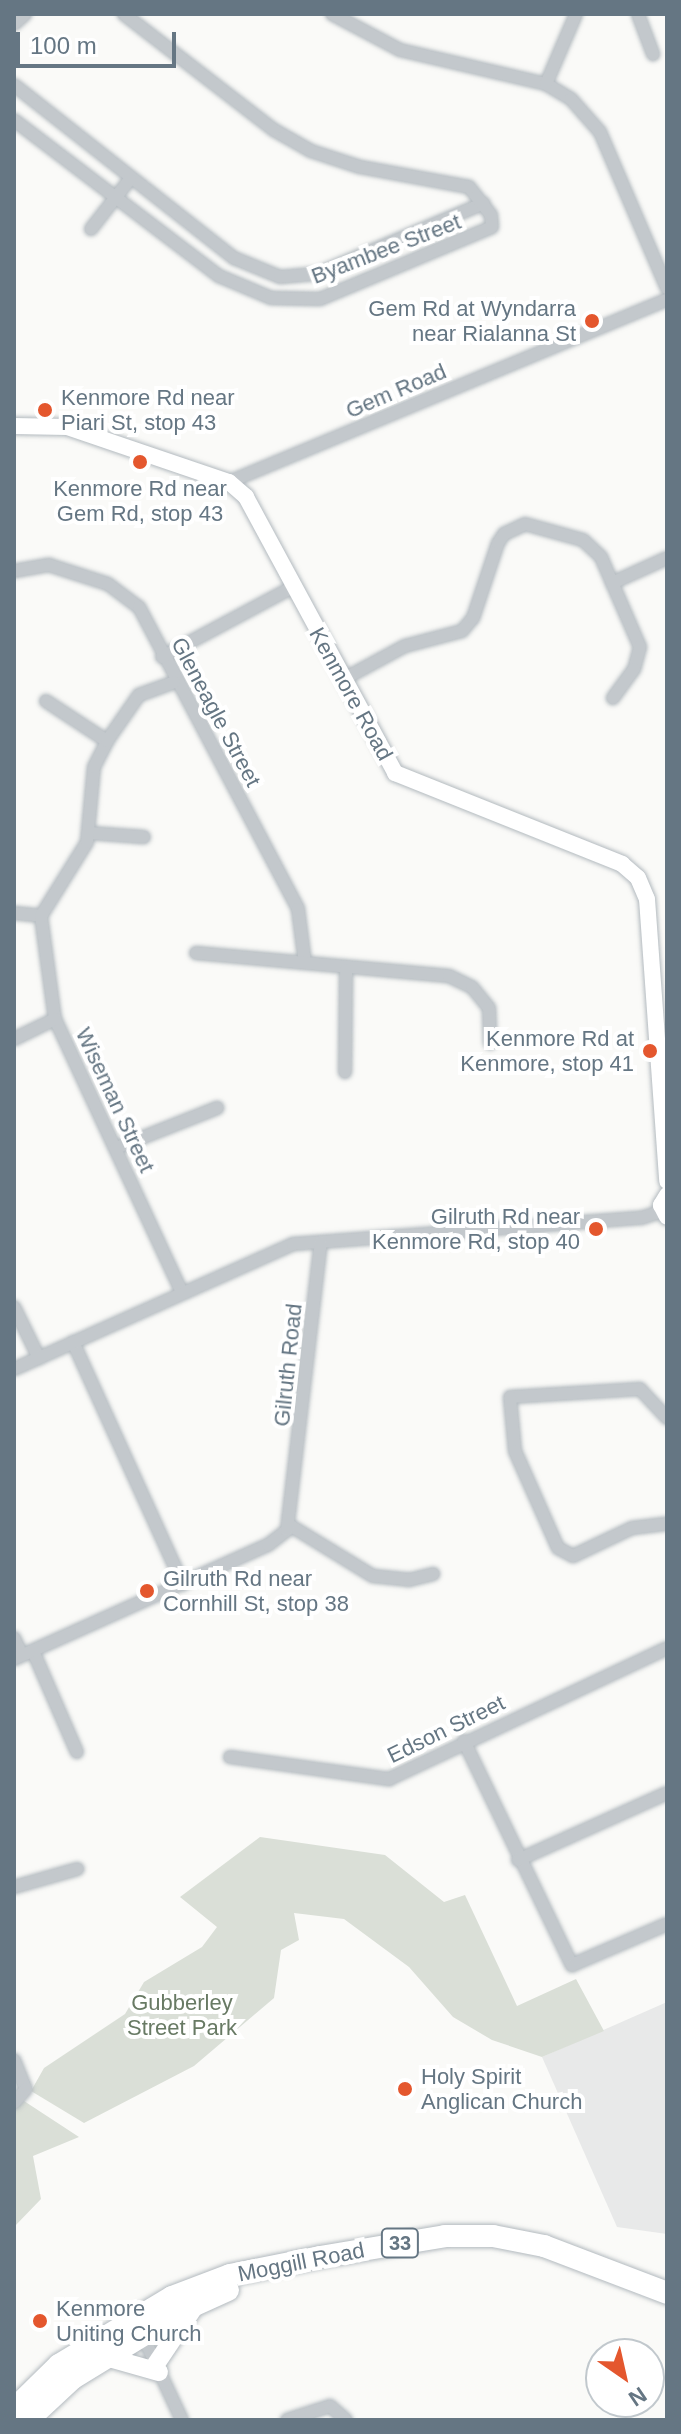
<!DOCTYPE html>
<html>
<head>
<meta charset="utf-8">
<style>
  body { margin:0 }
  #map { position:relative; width:681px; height:2434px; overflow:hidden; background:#fafaf8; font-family:Arial,sans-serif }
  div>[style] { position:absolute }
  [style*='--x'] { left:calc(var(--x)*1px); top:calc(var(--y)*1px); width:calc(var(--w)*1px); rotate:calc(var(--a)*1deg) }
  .built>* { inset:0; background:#e8e9e9 }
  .green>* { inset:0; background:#dadfd7 }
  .roads { filter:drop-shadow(0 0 2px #b3babf) drop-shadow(0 0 2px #b3babf) }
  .street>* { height:12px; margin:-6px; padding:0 6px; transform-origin:6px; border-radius:6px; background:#c3c8cc }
  .secondary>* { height:16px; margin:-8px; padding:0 8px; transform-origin:8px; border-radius:8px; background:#fff }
  .primary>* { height:18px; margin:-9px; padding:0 9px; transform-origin:9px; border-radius:9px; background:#fff }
  .highway>* { height:22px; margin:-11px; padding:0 11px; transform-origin:11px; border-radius:11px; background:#fff }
  .dots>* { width:22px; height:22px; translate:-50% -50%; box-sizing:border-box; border:4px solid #fff; border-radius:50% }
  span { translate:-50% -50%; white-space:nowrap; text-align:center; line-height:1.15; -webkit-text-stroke:8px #fff; paint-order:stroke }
  .shield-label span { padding:2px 6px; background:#fff; border:2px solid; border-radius:6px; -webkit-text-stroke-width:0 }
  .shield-label { font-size:20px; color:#657683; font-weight:700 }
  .street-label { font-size:22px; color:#657683 }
  .poi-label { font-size:22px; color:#657683 }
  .right { translate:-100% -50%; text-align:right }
  .left { translate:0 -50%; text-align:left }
  .park-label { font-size:22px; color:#687a64 }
  .frame { position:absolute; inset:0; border:16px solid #657683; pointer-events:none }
  .north { position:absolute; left:585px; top:2338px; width:80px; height:80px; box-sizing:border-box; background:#fff; border:2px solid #c1c8cd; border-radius:50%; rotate:146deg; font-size:22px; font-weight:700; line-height:32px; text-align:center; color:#657683 }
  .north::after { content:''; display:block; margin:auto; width:28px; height:36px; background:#e4572e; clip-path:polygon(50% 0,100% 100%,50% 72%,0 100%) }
  .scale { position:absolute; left:16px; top:32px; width:160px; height:36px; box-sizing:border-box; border:4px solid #657683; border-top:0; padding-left:10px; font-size:24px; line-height:28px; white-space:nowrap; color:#657683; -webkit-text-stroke:6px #fff; paint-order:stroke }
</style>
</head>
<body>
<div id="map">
  <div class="built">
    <div style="clip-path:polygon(667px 2002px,667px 2234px,617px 2227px,542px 2057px)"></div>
  </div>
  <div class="green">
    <div style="clip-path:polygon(260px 1837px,385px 1855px,444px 1902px,465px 1895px,517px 2006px,576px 1979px,604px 2031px,542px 2057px,492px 2040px,453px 2017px,409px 1967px,344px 1919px,294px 1913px,299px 1940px,281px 1950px,274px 1998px,194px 2066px,84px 2123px,31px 2091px,44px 2068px,125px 2014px,144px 1982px,202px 1947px,217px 1927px,180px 1897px)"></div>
    <div style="clip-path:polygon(24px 2101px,79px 2137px,33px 2156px,41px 2199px,14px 2227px,14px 2109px)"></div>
  </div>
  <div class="roads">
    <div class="street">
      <div style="--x:332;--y:14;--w:77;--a:27.9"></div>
      <div style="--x:400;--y:50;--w:150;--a:13.1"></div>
      <div style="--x:546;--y:84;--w:29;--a:31"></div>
      <div style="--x:571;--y:99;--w:44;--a:48.7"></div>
      <div style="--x:600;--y:132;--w:170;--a:66.8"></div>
      <div style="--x:638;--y:14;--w:43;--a:69.4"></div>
      <div style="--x:14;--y:24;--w:15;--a:-42"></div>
      <div style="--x:546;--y:84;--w:76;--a:-66.8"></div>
      <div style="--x:14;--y:85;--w:280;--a:38.2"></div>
      <div style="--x:234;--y:258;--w:50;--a:22.4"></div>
      <div style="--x:280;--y:277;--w:37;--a:-5"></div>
      <div style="--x:317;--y:274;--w:181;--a:-23"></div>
      <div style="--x:14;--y:120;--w:258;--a:37.3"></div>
      <div style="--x:219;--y:276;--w:56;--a:22.9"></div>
      <div style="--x:271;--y:298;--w:49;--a:1.2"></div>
      <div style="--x:320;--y:299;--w:186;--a:-22.7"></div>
      <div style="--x:492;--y:227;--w:12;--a:-95"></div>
      <div style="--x:491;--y:215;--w:36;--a:-128"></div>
      <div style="--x:469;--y:187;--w:111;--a:-169.6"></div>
      <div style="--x:360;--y:167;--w:52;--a:-161.9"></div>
      <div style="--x:311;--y:151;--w:43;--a:-150.4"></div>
      <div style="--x:274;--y:130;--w:190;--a:-142.3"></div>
      <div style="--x:91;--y:229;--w:63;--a:-52"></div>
      <div style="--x:229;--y:482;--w:474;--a:-22.6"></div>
      <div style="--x:14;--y:571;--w:36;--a:-10"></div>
      <div style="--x:49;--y:565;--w:62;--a:17.9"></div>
      <div style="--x:108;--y:584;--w:39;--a:37"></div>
      <div style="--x:139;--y:607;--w:341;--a:62.2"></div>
      <div style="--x:298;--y:909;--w:54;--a:82.6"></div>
      <div style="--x:612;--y:583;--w:60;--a:-24.4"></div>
      <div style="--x:162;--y:657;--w:149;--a:-28.1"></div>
      <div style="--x:342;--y:680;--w:72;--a:-28.4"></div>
      <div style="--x:405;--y:646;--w:59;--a:-14.7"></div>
      <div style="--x:462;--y:631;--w:17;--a:-50"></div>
      <div style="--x:473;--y:618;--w:79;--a:-71.6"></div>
      <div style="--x:498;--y:543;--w:11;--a:-56"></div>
      <div style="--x:504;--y:534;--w:23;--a:-25"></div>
      <div style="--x:525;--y:524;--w:60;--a:15.4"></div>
      <div style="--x:583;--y:540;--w:25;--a:43"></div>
      <div style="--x:601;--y:557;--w:98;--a:66.6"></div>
      <div style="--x:640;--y:647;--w:23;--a:105"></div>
      <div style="--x:634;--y:669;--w:36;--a:126"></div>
      <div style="--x:46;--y:701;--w:73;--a:33.3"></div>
      <div style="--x:89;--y:833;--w:55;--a:4.2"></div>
      <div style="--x:14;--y:913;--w:27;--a:6"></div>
      <div style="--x:41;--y:916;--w:104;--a:82.3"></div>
      <div style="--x:55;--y:1019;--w:301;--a:65.1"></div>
      <div style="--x:41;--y:916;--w:87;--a:-58.1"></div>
      <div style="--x:87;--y:842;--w:75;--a:-84.7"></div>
      <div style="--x:94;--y:767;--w:29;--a:-63"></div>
      <div style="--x:107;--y:741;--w:56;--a:-55.2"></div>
      <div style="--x:139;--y:695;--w:37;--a:-20"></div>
      <div style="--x:196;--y:953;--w:254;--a:5.2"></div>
      <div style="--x:449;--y:976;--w:25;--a:26"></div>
      <div style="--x:472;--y:987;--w:27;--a:51"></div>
      <div style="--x:489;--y:1008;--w:35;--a:88"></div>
      <div style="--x:14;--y:1039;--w:46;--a:-26"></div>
      <div style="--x:345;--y:1072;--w:102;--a:-89.4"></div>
      <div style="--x:116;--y:1148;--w:109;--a:-21.6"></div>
      <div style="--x:14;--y:1307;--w:57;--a:63.9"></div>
      <div style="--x:73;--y:1342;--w:266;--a:65.6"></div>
      <div style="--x:14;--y:1369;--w:306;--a:-24.1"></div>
      <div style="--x:293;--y:1244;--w:349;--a:-4.3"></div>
      <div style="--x:641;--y:1218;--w:22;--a:-18"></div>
      <div style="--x:667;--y:1418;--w:40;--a:-133"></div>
      <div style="--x:640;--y:1389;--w:130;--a:176.5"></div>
      <div style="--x:510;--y:1397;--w:54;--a:84.7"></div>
      <div style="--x:515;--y:1451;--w:106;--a:66.1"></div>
      <div style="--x:558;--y:1548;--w:17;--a:28"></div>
      <div style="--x:573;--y:1556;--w:65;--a:-25.4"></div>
      <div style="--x:632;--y:1528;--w:35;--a:-7"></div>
      <div style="--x:291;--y:1526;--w:96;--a:31.4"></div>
      <div style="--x:373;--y:1576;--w:36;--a:6"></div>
      <div style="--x:409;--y:1580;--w:25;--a:-14"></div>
      <div style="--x:14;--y:1638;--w:19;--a:65"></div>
      <div style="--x:33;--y:1651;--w:110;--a:66.5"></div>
      <div style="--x:14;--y:1659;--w:278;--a:-24.2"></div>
      <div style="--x:268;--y:1545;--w:24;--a:-38"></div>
      <div style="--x:287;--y:1530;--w:290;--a:-83.3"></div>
      <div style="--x:464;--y:1741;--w:249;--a:64.3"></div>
      <div style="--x:572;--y:1965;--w:103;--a:-23.3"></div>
      <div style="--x:230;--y:1757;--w:161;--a:7.9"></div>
      <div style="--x:389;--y:1779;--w:307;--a:-25.2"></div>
      <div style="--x:518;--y:1860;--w:163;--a:-24.2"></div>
      <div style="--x:14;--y:1887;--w:66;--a:-15.9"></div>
      <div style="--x:14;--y:2060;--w:31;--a:68"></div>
      <div style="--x:26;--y:2089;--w:18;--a:131"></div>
      <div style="--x:141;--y:2332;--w:97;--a:65"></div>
      <div style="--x:287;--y:2420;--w:45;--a:-18"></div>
      <div style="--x:330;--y:2406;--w:21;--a:41"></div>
    </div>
    <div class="secondary">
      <div style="--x:14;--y:426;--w:53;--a:1.1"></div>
      <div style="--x:67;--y:427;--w:171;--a:18.8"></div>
      <div style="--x:229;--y:482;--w:23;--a:41"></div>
      <div style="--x:246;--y:497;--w:314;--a:61.6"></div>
      <div style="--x:395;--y:773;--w:245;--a:21.8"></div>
      <div style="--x:622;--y:864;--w:21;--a:41"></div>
      <div style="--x:638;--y:878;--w:23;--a:67"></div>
      <div style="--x:647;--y:899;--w:283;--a:85.9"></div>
      <div style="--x:667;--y:1195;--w:12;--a:121"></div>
      <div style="--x:661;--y:1205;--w:13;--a:63"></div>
    </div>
    <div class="primary">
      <div style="--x:106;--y:2357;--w:55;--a:15.8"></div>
      <div style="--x:156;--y:2364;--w:73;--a:-56.1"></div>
    </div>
    <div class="highway">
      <div style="--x:14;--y:2409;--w:63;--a:-44.4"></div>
      <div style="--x:59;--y:2365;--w:132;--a:-31"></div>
      <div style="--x:172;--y:2297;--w:62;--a:-20.8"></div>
      <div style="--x:230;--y:2275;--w:92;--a:-11.3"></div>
      <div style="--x:320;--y:2257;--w:127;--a:-9.5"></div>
      <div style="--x:445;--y:2236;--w:48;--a:0"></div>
      <div style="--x:493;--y:2236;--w:52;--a:11.1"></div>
      <div style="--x:544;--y:2246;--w:132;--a:20.9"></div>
      <div style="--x:28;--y:2420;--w:62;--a:-43"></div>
      <div style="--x:73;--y:2378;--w:132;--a:-31.4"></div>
      <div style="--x:186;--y:2309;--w:46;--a:-24.3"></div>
    </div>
  </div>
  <div class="dots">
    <div style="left:592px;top:321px;background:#e4572e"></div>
    <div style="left:45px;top:410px;background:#e4572e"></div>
    <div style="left:140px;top:462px;background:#e4572e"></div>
    <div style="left:650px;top:1051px;background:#e4572e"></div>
    <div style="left:596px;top:1229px;background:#e4572e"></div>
    <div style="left:147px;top:1591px;background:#e4572e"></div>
    <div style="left:405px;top:2089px;background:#e4572e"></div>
    <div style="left:40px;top:2321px;background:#e4572e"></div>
  </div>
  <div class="shield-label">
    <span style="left:400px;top:2243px">33</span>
  </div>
  <div class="street-label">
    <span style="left:386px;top:249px;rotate:-21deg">Byambee Street</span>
    <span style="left:396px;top:391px;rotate:-23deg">Gem Road</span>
    <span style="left:351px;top:694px;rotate:61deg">Kenmore Road</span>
    <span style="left:216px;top:712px;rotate:62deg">Gleneagle Street</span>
    <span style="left:115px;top:1100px;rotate:65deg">Wiseman Street</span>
    <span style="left:288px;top:1365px;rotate:-84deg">Gilruth Road</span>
    <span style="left:446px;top:1729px;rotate:-26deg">Edson Street</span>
    <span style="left:301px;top:2262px;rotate:-11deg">Moggill Road</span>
  </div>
  <div class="poi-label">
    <span class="right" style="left:576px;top:321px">Gem Rd at Wyndarra<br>near Rialanna St</span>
    <span class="left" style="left:61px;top:410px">Kenmore Rd near<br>Piari St, stop 43</span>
    <span style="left:140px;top:501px">Kenmore Rd near<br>Gem Rd, stop 43</span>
    <span class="right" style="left:634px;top:1051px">Kenmore Rd at<br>Kenmore, stop 41</span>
    <span class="right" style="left:580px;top:1229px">Gilruth Rd near<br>Kenmore Rd, stop 40</span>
    <span class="left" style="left:163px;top:1591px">Gilruth Rd near<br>Cornhill St, stop 38</span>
    <span class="left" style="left:421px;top:2089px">Holy Spirit<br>Anglican Church</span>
    <span class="left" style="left:56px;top:2321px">Kenmore<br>Uniting Church</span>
  </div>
  <div class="park-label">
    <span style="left:182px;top:2015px">Gubberley<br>Street Park</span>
  </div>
  <div class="frame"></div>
  <div class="north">N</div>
  <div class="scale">100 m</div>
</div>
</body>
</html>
